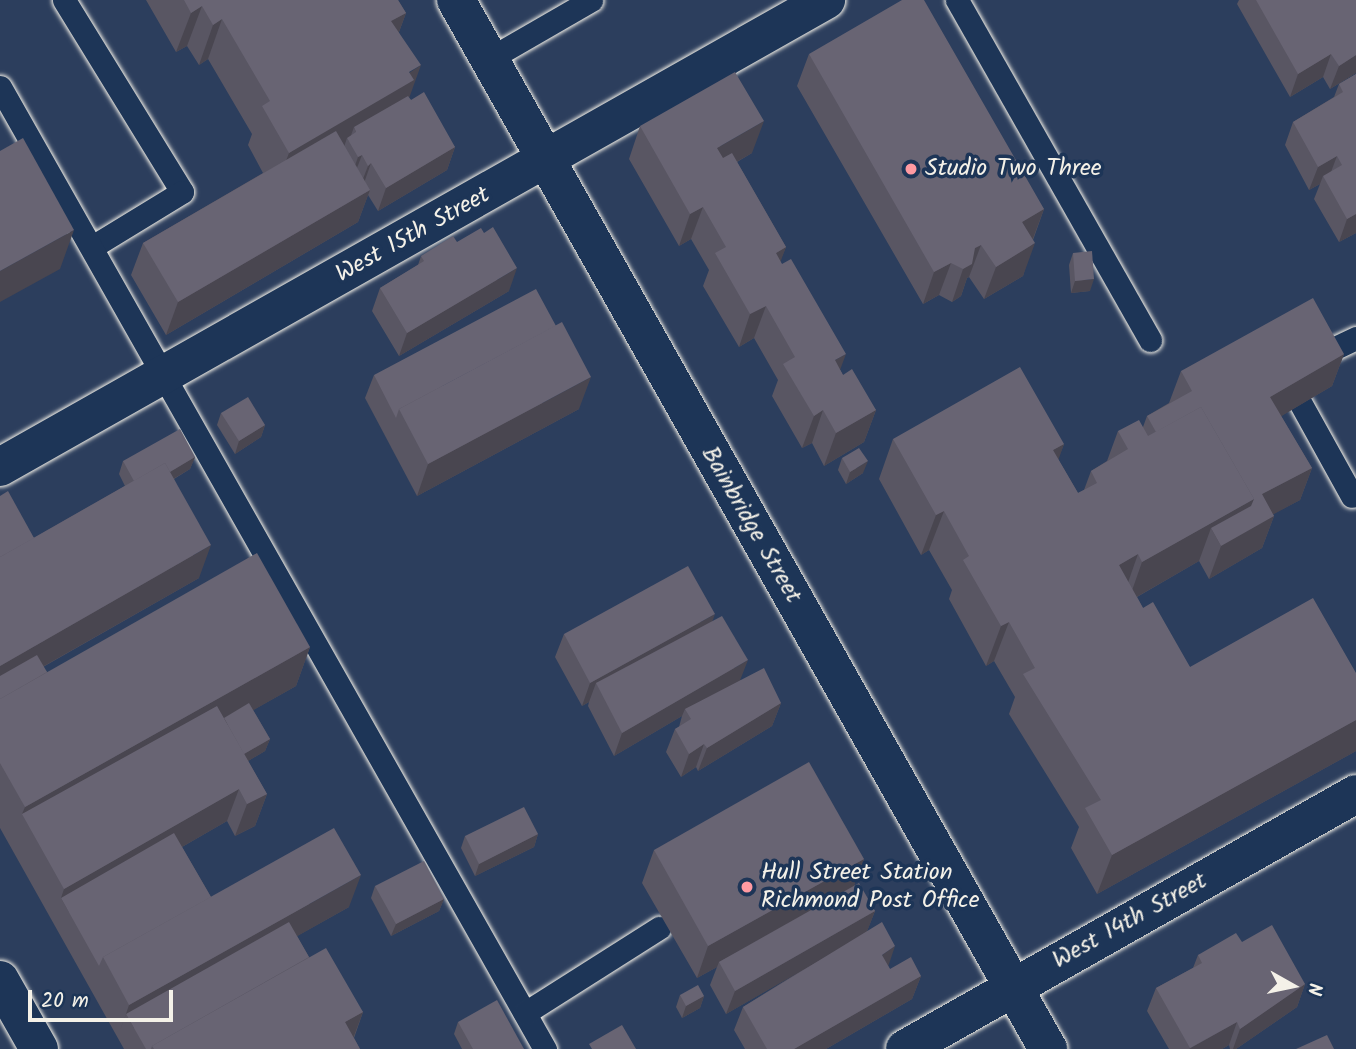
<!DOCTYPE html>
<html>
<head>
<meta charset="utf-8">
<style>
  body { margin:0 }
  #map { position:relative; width:1356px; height:1049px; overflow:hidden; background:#2c3e5d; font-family:Kalam,sans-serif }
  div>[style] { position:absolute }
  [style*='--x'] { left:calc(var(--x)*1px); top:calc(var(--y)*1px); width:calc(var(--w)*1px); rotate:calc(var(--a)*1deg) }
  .roads { filter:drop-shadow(0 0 2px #f4f1e8) drop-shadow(0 0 2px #f4f1e8) }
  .service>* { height:23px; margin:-11.5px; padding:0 11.5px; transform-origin:11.5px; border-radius:11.5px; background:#1d3557 }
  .minor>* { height:38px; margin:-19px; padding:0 19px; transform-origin:19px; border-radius:19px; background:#1d3557 }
  .tertiary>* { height:38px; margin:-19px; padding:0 19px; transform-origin:19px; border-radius:19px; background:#1d3557 }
  .primary>* { height:38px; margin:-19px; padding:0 19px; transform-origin:19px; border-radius:19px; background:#1d3557 }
  .wall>* { inset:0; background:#595663 }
  .shaded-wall>* { inset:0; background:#494650 }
  .building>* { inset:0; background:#686473 }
  .dots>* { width:19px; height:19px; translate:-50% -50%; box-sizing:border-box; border:4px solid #1d3557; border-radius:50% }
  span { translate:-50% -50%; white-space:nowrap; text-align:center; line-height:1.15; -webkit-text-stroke:7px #1d3557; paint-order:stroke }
  .poi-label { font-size:24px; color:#f4f1e8 }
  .left { translate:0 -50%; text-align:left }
  .street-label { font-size:24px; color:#f4f1e8 }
  .north { position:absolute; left:1258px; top:951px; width:70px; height:70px; -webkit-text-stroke:5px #1d3557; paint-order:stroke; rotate:99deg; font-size:19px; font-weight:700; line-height:28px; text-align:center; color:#f4f1e8 }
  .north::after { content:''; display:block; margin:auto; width:24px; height:32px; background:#f4f1e8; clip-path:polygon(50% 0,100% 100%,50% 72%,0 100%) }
  .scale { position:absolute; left:28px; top:990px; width:145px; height:32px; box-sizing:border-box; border:4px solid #f4f1e8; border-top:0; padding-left:9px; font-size:21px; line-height:24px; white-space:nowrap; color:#f4f1e8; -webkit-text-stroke:5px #1d3557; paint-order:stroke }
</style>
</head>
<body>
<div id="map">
  <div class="roads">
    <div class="service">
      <div style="--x:64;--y:0;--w:225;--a:58.4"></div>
      <div style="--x:182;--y:192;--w:105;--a:148.6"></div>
      <div style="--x:957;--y:0;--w:391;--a:60.4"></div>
      <div style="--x:489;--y:59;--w:118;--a:-30"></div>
      <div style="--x:0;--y:87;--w:1106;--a:60.47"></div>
      <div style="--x:1316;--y:357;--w:44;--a:-25.4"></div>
      <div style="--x:1301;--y:404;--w:105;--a:61"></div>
      <div style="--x:525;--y:1013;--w:159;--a:-32.4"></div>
    </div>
    <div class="minor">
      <div style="--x:0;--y:467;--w:949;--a:-29.48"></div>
      <div style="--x:905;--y:1049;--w:518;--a:-29.48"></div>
    </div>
    <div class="tertiary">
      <div style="--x:456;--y:0;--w:1205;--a:60.56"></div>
    </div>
    <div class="primary">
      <div style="--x:0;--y:980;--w:79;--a:60.5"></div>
    </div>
  </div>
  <div class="wall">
    <div style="clip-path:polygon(146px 0,398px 0,406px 13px,399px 32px,409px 98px,455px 147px,447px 170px,378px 211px,368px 195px,358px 222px,166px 335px,131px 275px,143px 243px,263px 173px,248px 145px,252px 134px,208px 59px,199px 65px,187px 46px,176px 52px)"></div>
    <div style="clip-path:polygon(1239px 0,1356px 0,1356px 73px,1330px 89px,1323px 77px,1290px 97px,1237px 4px)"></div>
    <div style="clip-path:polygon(809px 54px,1044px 209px,1033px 240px,1023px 276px,984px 299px,969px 277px,967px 278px,961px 296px,952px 302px,939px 295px,923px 304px,797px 86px)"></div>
    <div style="clip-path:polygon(1356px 74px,1356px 233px,1339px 242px,1314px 199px,1320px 184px,1309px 190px,1285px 145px,1293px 122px,1334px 97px,1339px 84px)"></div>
    <div style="clip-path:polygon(640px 126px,752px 153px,737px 162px,786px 247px,780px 261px,843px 375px,876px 410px,864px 442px,824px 466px,812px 443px,802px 448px,772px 396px,778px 380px,754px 338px,739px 347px,703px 286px,709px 270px,691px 239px,679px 246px,629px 159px)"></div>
    <div style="clip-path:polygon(457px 242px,509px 291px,399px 356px,372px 311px,380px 288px,418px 265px,421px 256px)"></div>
    <div style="clip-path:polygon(1073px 253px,1090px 291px,1071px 293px,1069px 265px)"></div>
    <div style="clip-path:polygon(1344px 354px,1332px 386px,1281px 416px,1312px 468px,1300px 500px,1273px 514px,1274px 516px,1262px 548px,1209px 579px,1199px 561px,1137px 597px,1143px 608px,1190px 667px,1356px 673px,1356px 751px,1097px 894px,1071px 848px,1079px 827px,1009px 714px,1015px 697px,994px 661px,986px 666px,949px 599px,952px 590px,929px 550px,921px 555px,879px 479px,893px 439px,1064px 444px,1058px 459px,1078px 493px,1084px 490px,1091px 471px,1107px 461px,1118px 431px,1143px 427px,1147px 416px,1169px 403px,1181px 371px)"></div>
    <div style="clip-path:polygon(374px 375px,579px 409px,417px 496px,365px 398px)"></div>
    <div style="clip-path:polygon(221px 413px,265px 425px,261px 437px,235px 454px,217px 425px)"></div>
    <div style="clip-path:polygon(195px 457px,190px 469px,174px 479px,199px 578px,43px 667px,47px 672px,310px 647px,296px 686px,253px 710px,270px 739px,265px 751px,248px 761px,267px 794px,255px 826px,235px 836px,227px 821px,182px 847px,211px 897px,349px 907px,297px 936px,309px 957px,363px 1012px,354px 1038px,360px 1049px,124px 1049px,0 828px,0 496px,34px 538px,125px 486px,119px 474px,123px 461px)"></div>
    <div style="clip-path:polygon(842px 458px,863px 473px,846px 484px,838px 470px)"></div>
    <div style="clip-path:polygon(712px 621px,740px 680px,781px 703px,772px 726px,698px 771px,696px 767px,681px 777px,666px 752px,675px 729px,679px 727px,682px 716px,614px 756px,588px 706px,589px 702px,582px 706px,555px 657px,564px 634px)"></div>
    <div style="clip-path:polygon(538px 834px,534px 847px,475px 876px,461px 848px,465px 836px)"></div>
    <div style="clip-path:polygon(654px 850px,864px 859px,854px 885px,875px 911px,867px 931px,890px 969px,921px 976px,912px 999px,826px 1049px,745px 1049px,734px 1030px,743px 1007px,802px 970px,726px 1014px,710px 985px,717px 967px,697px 978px,642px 883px)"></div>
    <div style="clip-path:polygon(375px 886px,444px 899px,439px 911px,391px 936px,371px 898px)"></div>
    <div style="clip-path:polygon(1242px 942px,1305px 984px,1297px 1007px,1236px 1049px,1230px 1049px,1229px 1045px,1222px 1049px,1169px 1049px,1147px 1011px,1156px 988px,1193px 968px,1198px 955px)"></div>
    <div style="clip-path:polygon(680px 995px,704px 996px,700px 1008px,682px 1018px,676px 1007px)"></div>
    <div style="clip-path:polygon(458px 1022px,524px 1049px,462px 1049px,454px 1034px)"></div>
  </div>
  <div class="shaded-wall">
    <div style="clip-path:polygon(202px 6px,187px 46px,176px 52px,191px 13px)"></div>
    <div style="clip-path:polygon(406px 13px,391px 53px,391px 21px)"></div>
    <div style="clip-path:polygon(222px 19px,208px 59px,199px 65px,213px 25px)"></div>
    <div style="clip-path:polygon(1331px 54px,1323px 77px,1290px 97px,1298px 74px)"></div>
    <div style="clip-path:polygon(1356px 55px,1356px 73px,1330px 89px,1339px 66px)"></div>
    <div style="clip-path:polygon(421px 65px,407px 104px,356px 132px,354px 127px,349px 141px,347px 138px,342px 153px,274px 192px,289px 153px)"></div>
    <div style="clip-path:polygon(764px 121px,752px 153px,705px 180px,717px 148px)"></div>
    <div style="clip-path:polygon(455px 147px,447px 170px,378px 211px,386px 188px)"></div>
    <div style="clip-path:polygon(362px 155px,353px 178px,350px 180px,358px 157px)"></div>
    <div style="clip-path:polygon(1337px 156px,1328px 180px,1323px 176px,1320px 184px,1309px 190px,1318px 167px)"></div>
    <div style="clip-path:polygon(371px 163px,363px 186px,359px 189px,368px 166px)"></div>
    <div style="clip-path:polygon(370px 190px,358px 222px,166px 335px,178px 302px)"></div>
    <div style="clip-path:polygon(703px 207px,691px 239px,679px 246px,690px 214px)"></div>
    <div style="clip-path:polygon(1044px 209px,1032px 241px,1022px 222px)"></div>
    <div style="clip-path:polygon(1356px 214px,1356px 233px,1339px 242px,1347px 219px)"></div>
    <div style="clip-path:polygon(74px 230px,60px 269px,0 302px,0 271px)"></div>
    <div style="clip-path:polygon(1035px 243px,1023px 276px,984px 299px,996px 267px)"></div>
    <div style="clip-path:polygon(981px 245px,969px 277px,967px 278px,961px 296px,952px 302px,963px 269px,975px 248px)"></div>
    <div style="clip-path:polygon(786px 247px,774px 279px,776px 253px)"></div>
    <div style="clip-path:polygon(951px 263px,939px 295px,923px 304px,934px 272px)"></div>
    <div style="clip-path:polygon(517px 268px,509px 291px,399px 356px,407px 333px)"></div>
    <div style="clip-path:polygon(1094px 279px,1090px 291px,1071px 293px,1075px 281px)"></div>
    <div style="clip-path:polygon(766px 306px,754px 338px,739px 347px,750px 314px)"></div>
    <div style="clip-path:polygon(846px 354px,834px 386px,835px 360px)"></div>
    <div style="clip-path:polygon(1344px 354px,1332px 386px,1258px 430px,1270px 397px)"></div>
    <div style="clip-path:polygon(591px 377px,579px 409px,417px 496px,428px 464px)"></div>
    <div style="clip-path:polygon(823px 410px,812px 443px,802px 448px,814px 416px)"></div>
    <div style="clip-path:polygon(876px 410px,864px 442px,824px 466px,836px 433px)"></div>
    <div style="clip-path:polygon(265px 425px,261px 437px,235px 454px,239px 441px)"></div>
    <div style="clip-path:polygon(1064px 444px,1050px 483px,1053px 450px)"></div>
    <div style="clip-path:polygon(195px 457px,190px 469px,151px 492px,155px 480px)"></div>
    <div style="clip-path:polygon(868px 461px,863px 473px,846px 484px,850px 472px)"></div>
    <div style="clip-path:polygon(1312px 468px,1300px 500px,1250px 527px,1262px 494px)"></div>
    <div style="clip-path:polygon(1254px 499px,1274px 516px,1262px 548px,1209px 579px,1221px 546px,1211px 528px,1199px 561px,1128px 602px,1142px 562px)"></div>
    <div style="clip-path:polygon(944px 511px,929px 550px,921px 555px,936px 515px)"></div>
    <div style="clip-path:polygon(211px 545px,199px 578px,0 691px,0 666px)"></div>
    <div style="clip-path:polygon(1138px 554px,1124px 594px,1119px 565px)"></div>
    <div style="clip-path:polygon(715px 614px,707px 637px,596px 683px,589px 702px,582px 706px,590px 683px)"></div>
    <div style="clip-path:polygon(1009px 622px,994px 661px,986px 666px,1001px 626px)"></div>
    <div style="clip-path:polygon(310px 647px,296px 686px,213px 733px,22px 814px,25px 807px)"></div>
    <div style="clip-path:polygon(748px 660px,739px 683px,685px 709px,682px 716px,614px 756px,622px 733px)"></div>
    <div style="clip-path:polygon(781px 703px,772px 726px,698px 771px,707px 748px)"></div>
    <div style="clip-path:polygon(1356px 720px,1356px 751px,1097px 894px,1112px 855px)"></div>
    <div style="clip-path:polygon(270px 739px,265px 751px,226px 774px,230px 762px)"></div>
    <div style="clip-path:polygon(704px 744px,696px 767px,681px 777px,689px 754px)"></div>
    <div style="clip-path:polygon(239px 789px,227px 821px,69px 912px,61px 898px,64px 889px)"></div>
    <div style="clip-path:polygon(267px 794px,255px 826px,235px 836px,247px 804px)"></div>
    <div style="clip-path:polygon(538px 834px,534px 847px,475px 876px,479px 864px)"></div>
    <div style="clip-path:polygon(864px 859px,852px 891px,719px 962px,717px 967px,697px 978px,708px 946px)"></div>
    <div style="clip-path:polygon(361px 875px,349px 907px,134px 1028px,126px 1014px,118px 1037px,129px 1005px)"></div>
    <div style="clip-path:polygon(444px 899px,439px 911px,391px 936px,396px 924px)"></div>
    <div style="clip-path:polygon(875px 911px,866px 934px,726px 1014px,735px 991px)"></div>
    <div style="clip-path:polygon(895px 946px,887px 970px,882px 955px)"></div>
    <div style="clip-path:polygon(921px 976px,912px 999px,826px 1049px,794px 1049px)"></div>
    <div style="clip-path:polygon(1305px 984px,1297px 1007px,1236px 1049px,1233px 1049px,1240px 1029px)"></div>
    <div style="clip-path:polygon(704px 996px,700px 1008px,682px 1018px,686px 1006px)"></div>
    <div style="clip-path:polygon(363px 1012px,351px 1044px,345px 1022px)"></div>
    <div style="clip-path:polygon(1237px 1022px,1229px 1045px,1222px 1049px,1189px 1049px)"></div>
  </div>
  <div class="building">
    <div style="clip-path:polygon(184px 0,398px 0,406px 13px,391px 21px,421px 65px,409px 72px,414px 80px,289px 153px,262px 106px,270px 101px,222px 19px,213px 25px,202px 6px,191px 13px)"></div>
    <div style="clip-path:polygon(902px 0,924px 0,1044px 209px,1022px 222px,1035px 243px,996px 267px,981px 245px,975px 248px,972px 264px,963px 269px,951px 263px,934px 272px,809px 54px)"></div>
    <div style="clip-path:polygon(1256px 0,1356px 0,1356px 55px,1339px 66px,1331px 54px,1298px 74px)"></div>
    <div style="clip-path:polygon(735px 72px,764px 121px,717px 148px,723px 158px,732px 153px,786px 247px,776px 253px,782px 264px,791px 259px,846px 354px,835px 360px,843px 375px,852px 369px,876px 410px,836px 433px,823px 410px,814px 416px,783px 364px,795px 357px,766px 306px,750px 314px,715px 253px,726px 247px,703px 207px,690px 214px,640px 126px)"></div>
    <div style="clip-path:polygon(1356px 74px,1356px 214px,1347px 219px,1323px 176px,1342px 165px,1337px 156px,1318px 167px,1293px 122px,1343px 92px,1339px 84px)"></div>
    <div style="clip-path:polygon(424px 92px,455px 147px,386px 188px,371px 163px,368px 166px,362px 155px,358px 157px,347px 138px,356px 132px,354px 127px,408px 96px,411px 100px)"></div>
    <div style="clip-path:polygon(336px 131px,370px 190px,178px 302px,143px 243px)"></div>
    <div style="clip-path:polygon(23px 138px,74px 230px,0 271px,0 151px)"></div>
    <div style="clip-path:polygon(493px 227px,517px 268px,407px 333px,380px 288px,424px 261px,421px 256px,453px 236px,457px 242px,481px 228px,484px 233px)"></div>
    <div style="clip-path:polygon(1092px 251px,1094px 279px,1075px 281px,1073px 253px)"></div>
    <div style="clip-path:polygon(536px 289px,556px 326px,399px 409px,396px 418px,374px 375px)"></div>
    <div style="clip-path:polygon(1313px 298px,1344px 354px,1270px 397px,1312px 468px,1262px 494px,1274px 516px,1221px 546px,1211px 528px,1251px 506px,1254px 499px,1201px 407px,1156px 432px,1147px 416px,1192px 391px,1181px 371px)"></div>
    <div style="clip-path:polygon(562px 322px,591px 377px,428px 464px,399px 409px)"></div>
    <div style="clip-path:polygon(1020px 367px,1064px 444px,1053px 450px,1078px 493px,1097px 483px,1091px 471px,1128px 449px,1118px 431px,1139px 420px,1148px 436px,1201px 407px,1254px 499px,1142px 562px,1138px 554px,1119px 565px,1143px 608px,1153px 602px,1190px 667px,1313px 598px,1356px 673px,1356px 720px,1112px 855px,1085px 808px,1101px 800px,1023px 674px,1035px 668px,1009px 622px,1001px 626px,963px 560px,969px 556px,944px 511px,936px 515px,893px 439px)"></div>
    <div style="clip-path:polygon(248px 397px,265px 425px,239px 441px,221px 413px)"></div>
    <div style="clip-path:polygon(180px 429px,195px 457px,170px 472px,165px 463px,134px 481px,123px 461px)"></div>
    <div style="clip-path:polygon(859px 448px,868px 461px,850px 472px,842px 458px)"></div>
    <div style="clip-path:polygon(165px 463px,211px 545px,0 666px,0 557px)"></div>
    <div style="clip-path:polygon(8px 491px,34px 538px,0 557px,0 496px)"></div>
    <div style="clip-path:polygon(257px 553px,310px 647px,25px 807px,0 763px,0 699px)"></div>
    <div style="clip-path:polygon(688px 566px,715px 614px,590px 683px,564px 634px)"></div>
    <div style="clip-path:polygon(722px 616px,748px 660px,622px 733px,596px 683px)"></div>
    <div style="clip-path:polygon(37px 655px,47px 672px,0 699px,0 676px)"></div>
    <div style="clip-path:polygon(764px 668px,781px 703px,707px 748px,704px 744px,689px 754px,675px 729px,691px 719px,685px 709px)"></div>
    <div style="clip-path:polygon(249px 703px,270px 739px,244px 754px,224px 718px)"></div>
    <div style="clip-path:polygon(217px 706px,267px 794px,247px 804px,239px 789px,64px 889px,22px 814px)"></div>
    <div style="clip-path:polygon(809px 762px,864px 859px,708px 946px,654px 850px)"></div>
    <div style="clip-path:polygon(524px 807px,538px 834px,479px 864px,465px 836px)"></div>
    <div style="clip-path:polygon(334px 828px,361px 875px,129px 1005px,103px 957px)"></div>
    <div style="clip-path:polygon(174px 833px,211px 897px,103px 957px,99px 966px,61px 898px)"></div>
    <div style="clip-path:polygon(424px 861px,444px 899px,396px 924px,375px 886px)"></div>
    <div style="clip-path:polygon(859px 883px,875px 911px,735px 991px,719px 962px)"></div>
    <div style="clip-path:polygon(289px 922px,309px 957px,152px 1046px,151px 1049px,146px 1049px,126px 1014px)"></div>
    <div style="clip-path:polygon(882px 922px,895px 946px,882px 955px,890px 969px,911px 957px,921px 976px,794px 1049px,767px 1049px,743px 1007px)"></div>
    <div style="clip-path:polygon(1272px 925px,1305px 984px,1240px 1029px,1237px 1022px,1190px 1048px,1156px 988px,1202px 963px,1198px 955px,1236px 933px,1242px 942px)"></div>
    <div style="clip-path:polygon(326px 948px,363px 1012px,345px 1022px,360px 1049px,154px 1049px,152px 1046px)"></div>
    <div style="clip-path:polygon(698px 985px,704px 996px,686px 1006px,680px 995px)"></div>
    <div style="clip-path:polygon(497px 1000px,524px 1049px,473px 1049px,458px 1022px)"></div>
    <div style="clip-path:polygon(622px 1025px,636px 1049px,592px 1049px,589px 1044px)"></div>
    <div style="clip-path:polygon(1327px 1035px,1334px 1049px,1296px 1049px)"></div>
  </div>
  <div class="dots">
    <div style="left:911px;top:169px;background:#ff9aa2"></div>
    <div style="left:747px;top:887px;background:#ff9aa2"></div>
  </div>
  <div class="poi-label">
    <span class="left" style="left:925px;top:169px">Studio Two Three</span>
    <span class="left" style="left:761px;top:887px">Hull Street Station<br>Richmond Post Office</span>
  </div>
  <div class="street-label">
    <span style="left:413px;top:235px;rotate:-29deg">West 15th Street</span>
    <span style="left:751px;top:525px;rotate:60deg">Bainbridge Street</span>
    <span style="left:1130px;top:921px;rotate:-29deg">West 14th Street</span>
  </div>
  <div class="north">N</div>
  <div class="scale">20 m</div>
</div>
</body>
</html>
